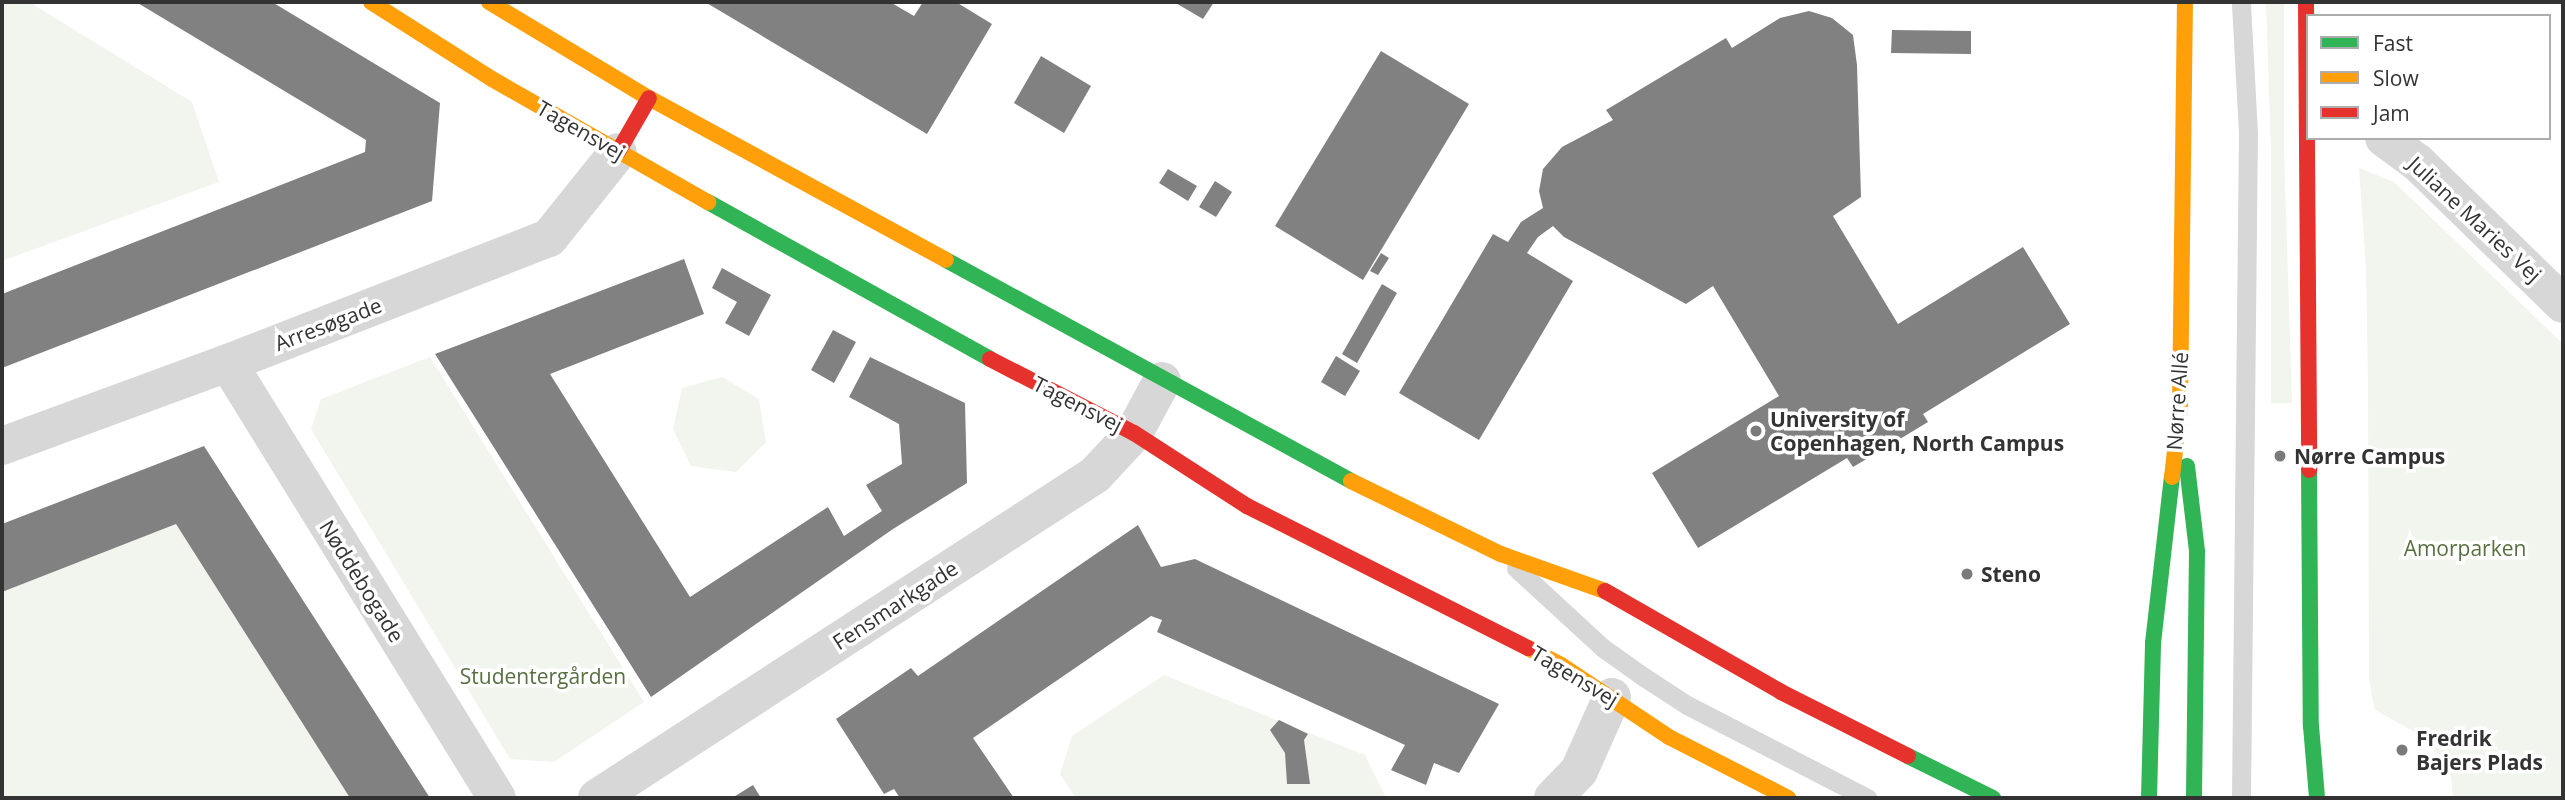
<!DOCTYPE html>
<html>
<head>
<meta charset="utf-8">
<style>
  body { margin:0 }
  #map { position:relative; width:2565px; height:800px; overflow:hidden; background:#fff; font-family:"Open Sans",sans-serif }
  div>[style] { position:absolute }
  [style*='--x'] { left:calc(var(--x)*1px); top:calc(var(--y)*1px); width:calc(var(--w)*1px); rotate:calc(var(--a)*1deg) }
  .green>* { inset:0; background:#f1f5ed }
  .building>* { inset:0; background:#818181 }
  .lane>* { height:19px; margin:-9.5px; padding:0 9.5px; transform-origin:9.5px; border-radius:9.5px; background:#d7d7d7 }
  .street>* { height:38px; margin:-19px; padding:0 19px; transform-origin:19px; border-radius:19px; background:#d7d7d7 }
  .fast>* { height:16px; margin:-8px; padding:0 8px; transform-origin:8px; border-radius:8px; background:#30b455 }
  .slow>* { height:16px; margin:-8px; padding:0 8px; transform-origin:8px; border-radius:8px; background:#ff9f0a }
  .jam>* { height:16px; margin:-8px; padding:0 8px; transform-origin:8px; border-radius:8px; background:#e5322d }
  .dots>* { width:19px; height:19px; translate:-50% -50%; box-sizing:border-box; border:4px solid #fff; border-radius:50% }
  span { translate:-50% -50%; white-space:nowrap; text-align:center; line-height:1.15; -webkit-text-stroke:7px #fff; paint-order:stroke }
  .street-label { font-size:21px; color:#333 }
  .poi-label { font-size:21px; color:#333; font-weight:700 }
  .left { translate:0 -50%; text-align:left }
  .park-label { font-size:21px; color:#56703f }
  .frame { position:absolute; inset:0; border:4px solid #333; pointer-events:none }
  .legend { position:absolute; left:2306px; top:14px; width:245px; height:126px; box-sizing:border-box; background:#fff; border:2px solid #adadad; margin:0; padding:9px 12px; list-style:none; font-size:21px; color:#333 }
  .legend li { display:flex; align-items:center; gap:14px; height:35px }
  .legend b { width:35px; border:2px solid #adadad }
</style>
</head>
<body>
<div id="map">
  <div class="green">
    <div style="clip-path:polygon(2px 2px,29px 2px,192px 102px,219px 182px,2px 261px)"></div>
    <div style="clip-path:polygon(2266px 2px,2284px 2px,2284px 151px,2292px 403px,2271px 403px,2271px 151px)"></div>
    <div style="clip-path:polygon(2359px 168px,2394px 182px,2563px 344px,2563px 798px,2453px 798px,2451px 777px,2426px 738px,2375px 710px,2369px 680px,2368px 383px,2366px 268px)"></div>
    <div style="clip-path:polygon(430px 357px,644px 702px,554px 762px,510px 759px,311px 429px,321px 399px)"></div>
    <div style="clip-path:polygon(722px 377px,759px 399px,766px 442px,736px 472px,691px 466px,673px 429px,682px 388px)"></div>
    <div style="clip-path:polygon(176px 524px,350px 798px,2px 798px,2px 592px)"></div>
    <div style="clip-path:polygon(1164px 675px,1365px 755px,1386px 798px,1076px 798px,1060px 774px,1072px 736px)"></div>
  </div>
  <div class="building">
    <div style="clip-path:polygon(136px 2px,272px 2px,440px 103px,432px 201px,2px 368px,2px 294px,365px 152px,366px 140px)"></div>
    <div style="clip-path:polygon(705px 2px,890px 2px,914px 16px,923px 2px,956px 2px,992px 24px,927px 134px)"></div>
    <div style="clip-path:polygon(1174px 2px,1214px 2px,1203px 19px)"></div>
    <div style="clip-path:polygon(1809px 11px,1832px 18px,1853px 35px,1857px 65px,1861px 197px,1833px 216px,1898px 324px,2023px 247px,2070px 324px,1923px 414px,1928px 422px,1885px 448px,1853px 467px,1847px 458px,1698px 548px,1652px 473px,1779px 396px,1713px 286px,1686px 304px,1564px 237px,1553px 226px,1538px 237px,1527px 253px,1573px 281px,1479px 440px,1399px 393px,1493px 234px,1508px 242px,1521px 222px,1543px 208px,1539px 191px,1543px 169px,1562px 147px,1613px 120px,1606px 110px,1726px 38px,1732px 48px,1780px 18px)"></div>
    <div style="clip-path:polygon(1892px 30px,1971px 31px,1971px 54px,1891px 53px)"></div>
    <div style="clip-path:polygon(1381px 51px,1469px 104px,1363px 280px,1275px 226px)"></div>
    <div style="clip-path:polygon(1041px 56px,1091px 86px,1064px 133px,1014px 103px)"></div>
    <div style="clip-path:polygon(1168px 169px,1197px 186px,1188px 201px,1159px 183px)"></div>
    <div style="clip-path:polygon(1215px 181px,1232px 192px,1216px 217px,1199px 207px)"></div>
    <div style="clip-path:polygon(1381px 253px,1389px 258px,1378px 275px,1370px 271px)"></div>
    <div style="clip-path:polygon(684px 259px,704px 314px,550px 374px,690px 597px,828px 507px,844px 536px,882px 511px,866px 485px,902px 464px,899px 424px,849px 397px,870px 357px,965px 403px,967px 483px,893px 529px,651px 697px,435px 354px)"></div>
    <div style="clip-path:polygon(722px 268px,771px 295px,749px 336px,725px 323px,737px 302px,712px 288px)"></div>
    <div style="clip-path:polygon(1382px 284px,1397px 293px,1357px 363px,1342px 354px)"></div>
    <div style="clip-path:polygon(833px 330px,856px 342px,834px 383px,811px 370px)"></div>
    <div style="clip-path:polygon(1336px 356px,1360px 371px,1345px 396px,1321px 382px)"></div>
    <div style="clip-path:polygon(204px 446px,430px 798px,350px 798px,176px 524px,2px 592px,2px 524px)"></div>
    <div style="clip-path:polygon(1138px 525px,1161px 567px,1195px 559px,1499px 704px,1459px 773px,1434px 763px,1426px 785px,1391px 770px,1405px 745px,1157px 632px,1162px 620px,1151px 616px,973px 738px,1014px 798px,900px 798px,894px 789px,884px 794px,836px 719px,911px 668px,918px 676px)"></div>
    <div style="clip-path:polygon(1279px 720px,1308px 734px,1304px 740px,1310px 784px,1287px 784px,1285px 753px,1270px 730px)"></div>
    <div style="clip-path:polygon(753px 785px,761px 798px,732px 798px)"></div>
  </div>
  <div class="lane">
    <div style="--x:1516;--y:568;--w:118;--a:42.6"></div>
    <div style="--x:1603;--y:648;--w:50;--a:35.3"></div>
    <div style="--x:1644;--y:677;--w:51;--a:33.1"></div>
    <div style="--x:1687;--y:705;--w:203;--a:27.3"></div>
    <div style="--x:2241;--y:798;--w:665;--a:-89.4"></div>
    <div style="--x:2248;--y:133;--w:131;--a:-93.1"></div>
  </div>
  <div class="street">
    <div style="--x:2384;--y:138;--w:42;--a:36.3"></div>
    <div style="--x:2418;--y:163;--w:202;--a:44.2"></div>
    <div style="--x:228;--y:363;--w:511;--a:58.27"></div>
    <div style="--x:2;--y:446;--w:241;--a:-20.2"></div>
    <div style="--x:228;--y:363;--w:344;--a:-21.3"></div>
    <div style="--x:549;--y:238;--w:110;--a:-51.3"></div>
    <div style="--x:597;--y:798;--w:594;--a:-32.97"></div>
    <div style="--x:1095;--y:475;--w:57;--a:-47.1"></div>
    <div style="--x:1134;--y:433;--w:59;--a:-61.7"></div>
    <div style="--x:1553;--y:798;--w:37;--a:-46"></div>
    <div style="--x:1579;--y:771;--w:81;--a:-66"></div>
  </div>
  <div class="fast">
    <div style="--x:708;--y:202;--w:323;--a:29.1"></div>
    <div style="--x:946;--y:260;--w:461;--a:28.6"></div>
    <div style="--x:2187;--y:466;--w:86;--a:83.3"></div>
    <div style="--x:2197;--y:551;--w:247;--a:90.7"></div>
    <div style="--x:2309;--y:470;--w:256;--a:89.6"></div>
    <div style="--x:2311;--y:726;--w:72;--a:85.2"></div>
    <div style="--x:1908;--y:756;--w:95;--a:26.3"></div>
    <div style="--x:2149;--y:798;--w:155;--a:-88.5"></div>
    <div style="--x:2153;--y:643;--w:167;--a:-83.5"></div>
  </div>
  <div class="slow">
    <div style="--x:371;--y:2;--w:143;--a:32.5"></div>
    <div style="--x:492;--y:79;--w:249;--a:29.7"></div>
    <div style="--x:489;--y:2;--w:187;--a:31"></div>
    <div style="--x:649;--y:98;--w:338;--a:28.6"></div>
    <div style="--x:2172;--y:477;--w:69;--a:-83.4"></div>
    <div style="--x:2180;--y:408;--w:406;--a:-89.3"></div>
    <div style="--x:1351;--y:481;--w:167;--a:26"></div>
    <div style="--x:1501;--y:554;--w:110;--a:19.6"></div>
    <div style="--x:1528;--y:648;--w:37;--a:27"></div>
    <div style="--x:1561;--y:665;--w:130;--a:33.7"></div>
    <div style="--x:1669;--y:737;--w:134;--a:27.1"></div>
  </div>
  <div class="jam">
    <div style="--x:2306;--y:2;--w:468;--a:89.6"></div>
    <div style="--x:618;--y:152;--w:62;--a:-60.1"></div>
    <div style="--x:990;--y:359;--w:162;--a:27.2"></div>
    <div style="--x:1134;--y:433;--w:135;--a:32.9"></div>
    <div style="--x:1247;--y:506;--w:315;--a:26.8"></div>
    <div style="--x:1605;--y:591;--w:203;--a:29.8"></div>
    <div style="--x:1781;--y:692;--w:142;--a:26.7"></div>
  </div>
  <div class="dots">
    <div style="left:1756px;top:431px;background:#7a7a7a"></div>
    <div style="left:2280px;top:456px;background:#7a7a7a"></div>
    <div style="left:1967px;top:574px;background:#7a7a7a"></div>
    <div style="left:2402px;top:750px;background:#7a7a7a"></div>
  </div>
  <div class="street-label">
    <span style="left:581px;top:130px;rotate:30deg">Tagensvej</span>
    <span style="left:2475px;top:219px;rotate:43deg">Juliane Maries Vej</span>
    <span style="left:328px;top:324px;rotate:-21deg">Arresøgade</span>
    <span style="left:2177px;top:401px;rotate:-86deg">Nørre Allé</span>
    <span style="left:1078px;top:404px;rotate:27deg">Tagensvej</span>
    <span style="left:362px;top:581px;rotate:58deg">Nøddebogade</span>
    <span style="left:895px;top:605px;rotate:-33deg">Fensmarkgade</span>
    <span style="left:1575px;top:676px;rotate:31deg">Tagensvej</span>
  </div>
  <div class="poi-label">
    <span class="left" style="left:1770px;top:431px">University of<br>Copenhagen, North Campus</span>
    <span class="left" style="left:2294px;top:456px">Nørre Campus</span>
    <span class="left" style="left:1981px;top:574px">Steno</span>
    <span class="left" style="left:2416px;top:750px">Fredrik<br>Bajers Plads</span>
  </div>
  <div class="park-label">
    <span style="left:2465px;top:548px">Amorparken</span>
    <span style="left:543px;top:676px">Studentergården</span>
  </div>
  <div class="frame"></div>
  <ul class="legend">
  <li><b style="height:9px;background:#30b455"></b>Fast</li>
  <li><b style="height:9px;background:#ff9f0a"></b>Slow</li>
  <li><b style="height:9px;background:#e5322d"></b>Jam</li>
  </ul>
</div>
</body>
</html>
